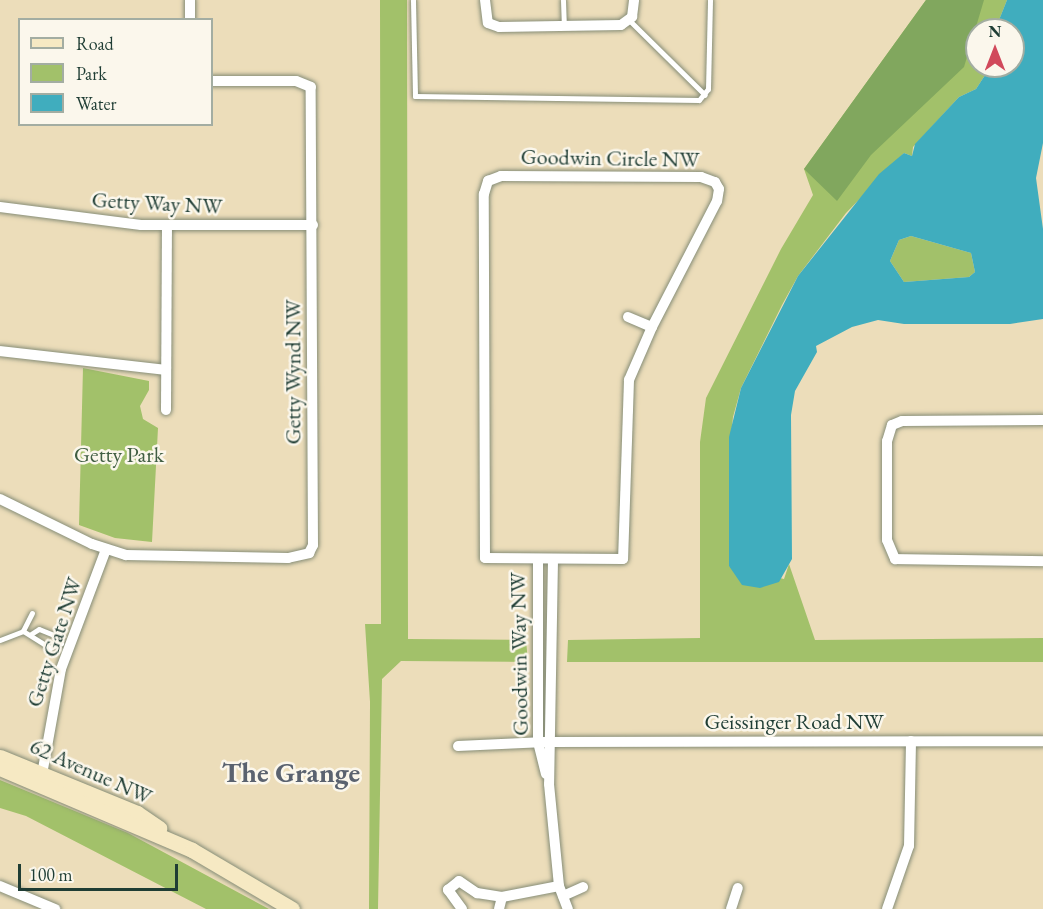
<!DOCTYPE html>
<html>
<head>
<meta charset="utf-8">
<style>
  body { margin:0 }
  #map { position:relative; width:1043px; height:909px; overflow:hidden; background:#ecddba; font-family:"EB Garamond",serif }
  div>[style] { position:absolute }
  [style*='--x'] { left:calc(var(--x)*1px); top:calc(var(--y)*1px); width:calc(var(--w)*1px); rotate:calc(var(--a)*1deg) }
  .green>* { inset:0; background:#a2c16a }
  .forest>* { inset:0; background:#81a75e }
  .water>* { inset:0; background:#40adbe }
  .roads { filter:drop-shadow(0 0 2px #868d77) drop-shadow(0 0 2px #868d77) }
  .lane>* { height:5px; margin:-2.5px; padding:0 2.5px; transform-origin:2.5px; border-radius:2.5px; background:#fff }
  .street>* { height:10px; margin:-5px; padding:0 5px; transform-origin:5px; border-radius:5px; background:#fff }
  .secondary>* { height:15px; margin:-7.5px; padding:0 7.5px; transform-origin:7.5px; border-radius:7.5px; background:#f6e9c3 }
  span { translate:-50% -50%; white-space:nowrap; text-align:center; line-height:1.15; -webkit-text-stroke:5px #fbf7ec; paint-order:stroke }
  .street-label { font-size:22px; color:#1f3d34 }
  .park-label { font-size:22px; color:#405e42 }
  .district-label { font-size:28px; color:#5a626f; font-weight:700 }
  .legend { position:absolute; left:18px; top:18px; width:195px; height:108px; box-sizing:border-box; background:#fbf7ec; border:2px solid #a3ada2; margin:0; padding:8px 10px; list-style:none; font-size:18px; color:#1f3d34 }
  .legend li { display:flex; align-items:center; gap:12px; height:30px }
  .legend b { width:30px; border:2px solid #a3ada2 }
  .north { position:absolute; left:965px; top:18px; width:60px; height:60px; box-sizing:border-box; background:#fbf7ec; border:2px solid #a3ada2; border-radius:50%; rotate:0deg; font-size:16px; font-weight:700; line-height:24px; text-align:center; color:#1f3d34 }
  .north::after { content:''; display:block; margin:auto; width:21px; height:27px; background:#d1495b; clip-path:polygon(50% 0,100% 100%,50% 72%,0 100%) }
  .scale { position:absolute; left:18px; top:864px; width:160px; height:27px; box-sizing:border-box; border:3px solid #1f3d34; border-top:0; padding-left:8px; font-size:18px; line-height:21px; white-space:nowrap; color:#1f3d34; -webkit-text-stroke:4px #fbf7ec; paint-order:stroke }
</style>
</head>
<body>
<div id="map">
  <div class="green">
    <div style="clip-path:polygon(380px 0,407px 0,408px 639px,526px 640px,528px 662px,401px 661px,382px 679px,378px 909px,369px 909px,370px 702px,365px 624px,381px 624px)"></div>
    <div style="clip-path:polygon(926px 0,1007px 0,995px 30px,977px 30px,977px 66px,991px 66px,976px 89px,959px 97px,913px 147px,912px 156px,904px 153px,846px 213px,798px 276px,782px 305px,741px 388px,733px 417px,729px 456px,729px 566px,784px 579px,789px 564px,815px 640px,1043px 638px,1043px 662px,567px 662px,568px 640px,700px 638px,700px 442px,706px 398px,781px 249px,813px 195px,804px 169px)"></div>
    <div style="clip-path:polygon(911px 236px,971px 253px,975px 272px,969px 277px,904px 282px,890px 261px,899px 240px)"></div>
    <div style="clip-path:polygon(83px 368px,149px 381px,149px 390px,140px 406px,143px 419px,158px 428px,152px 542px,115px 538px,79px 525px)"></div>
    <div style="clip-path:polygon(0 780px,128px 833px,269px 909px,206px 909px,26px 816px,0 808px)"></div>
  </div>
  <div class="forest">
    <div style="clip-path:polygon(926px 0,984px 0,964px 67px,871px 155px,837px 201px,804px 169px)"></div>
  </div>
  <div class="water">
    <div style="clip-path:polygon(evenodd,1007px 0,1043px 0,1043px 143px,1036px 178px,1043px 229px,1043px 319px,1010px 324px,904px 324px,878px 320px,852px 327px,816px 346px,817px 352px,795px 391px,791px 415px,792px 559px,779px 582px,760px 588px,742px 585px,729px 566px,729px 437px,741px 388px,798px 276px,879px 174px,904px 153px,912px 156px,915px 144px,959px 97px,976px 89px,991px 66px,1013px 66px,1013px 30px,995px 30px,1007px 0,911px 236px,971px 253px,975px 272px,969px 277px,904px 282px,890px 261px,899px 240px,911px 236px)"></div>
  </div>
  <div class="roads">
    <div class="lane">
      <div style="--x:413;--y:0;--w:96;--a:88.8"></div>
      <div style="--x:415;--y:96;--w:284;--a:0.8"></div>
      <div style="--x:699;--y:100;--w:14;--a:-51"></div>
      <div style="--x:708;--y:89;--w:89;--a:-88.7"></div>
      <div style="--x:563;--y:0;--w:25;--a:88"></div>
      <div style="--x:630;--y:21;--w:105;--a:44.6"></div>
      <div style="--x:32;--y:613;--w:20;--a:117"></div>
      <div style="--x:23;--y:631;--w:32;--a:32"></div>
      <div style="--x:50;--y:648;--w:10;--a:-29"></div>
      <div style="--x:31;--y:634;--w:9;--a:-32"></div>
      <div style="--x:39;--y:629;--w:16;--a:22"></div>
      <div style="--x:54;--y:635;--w:11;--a:49"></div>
      <div style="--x:0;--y:640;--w:25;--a:-21"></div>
    </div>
    <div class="street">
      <div style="--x:485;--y:0;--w:23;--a:83"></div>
      <div style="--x:488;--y:23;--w:12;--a:20"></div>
      <div style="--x:499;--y:27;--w:122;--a:-0.9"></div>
      <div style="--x:621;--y:25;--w:14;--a:-36"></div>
      <div style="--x:632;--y:17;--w:17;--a:-83"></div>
      <div style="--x:190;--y:20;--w:20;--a:-90"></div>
      <div style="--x:501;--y:176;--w:200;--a:0.3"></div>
      <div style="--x:701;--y:177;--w:15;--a:20"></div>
      <div style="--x:715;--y:182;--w:8;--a:60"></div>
      <div style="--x:719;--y:189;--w:12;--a:99"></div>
      <div style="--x:717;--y:201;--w:142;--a:117.3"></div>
      <div style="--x:652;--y:327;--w:58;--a:113.5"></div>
      <div style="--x:629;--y:380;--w:179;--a:91.9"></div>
      <div style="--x:623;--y:559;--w:138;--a:-179.6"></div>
      <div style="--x:485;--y:558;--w:364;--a:-90.2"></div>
      <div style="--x:484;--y:194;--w:14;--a:-73"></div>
      <div style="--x:488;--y:181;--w:14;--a:-21"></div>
      <div style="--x:0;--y:207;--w:142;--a:7.3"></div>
      <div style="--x:141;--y:225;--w:172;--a:0"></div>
      <div style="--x:628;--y:317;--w:26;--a:23"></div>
      <div style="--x:0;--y:351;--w:167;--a:6.5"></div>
      <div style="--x:166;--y:410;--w:184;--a:-89.7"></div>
      <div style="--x:1043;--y:420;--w:141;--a:179.6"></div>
      <div style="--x:902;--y:421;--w:11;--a:158"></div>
      <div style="--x:892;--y:425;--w:17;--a:107"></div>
      <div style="--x:887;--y:441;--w:99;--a:90"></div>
      <div style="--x:887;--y:540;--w:21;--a:67"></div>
      <div style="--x:895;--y:559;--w:148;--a:0.8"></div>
      <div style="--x:0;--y:499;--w:102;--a:26.1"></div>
      <div style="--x:92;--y:544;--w:36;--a:18"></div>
      <div style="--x:126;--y:555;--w:162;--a:1.1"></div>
      <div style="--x:288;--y:558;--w:22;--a:-13"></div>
      <div style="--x:309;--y:553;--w:9;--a:-63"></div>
      <div style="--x:313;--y:545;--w:458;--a:-90.3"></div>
      <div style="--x:311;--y:87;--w:16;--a:-158"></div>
      <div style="--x:296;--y:81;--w:84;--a:180"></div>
      <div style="--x:538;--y:560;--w:182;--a:90"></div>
      <div style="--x:538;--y:742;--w:33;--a:76"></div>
      <div style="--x:553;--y:560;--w:224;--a:91"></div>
      <div style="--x:549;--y:784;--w:102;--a:84.4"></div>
      <div style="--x:559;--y:886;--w:25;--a:69"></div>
      <div style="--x:458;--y:746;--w:87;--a:-2.6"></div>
      <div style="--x:545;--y:742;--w:498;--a:-0.1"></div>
      <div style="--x:41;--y:780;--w:113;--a:-79.8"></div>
      <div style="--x:61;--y:669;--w:128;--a:-69.4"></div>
      <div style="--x:0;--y:886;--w:60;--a:22.7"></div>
      <div style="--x:563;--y:896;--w:22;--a:-24"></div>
      <div style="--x:462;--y:909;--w:24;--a:-126"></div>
      <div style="--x:448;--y:890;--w:14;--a:-39"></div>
      <div style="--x:459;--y:881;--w:22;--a:34"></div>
      <div style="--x:477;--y:893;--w:25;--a:9"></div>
      <div style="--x:502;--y:897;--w:58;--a:-10.9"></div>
      <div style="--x:499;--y:909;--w:12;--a:-76"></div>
      <div style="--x:731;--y:909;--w:22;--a:-72"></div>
      <div style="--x:887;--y:909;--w:67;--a:-70.8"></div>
      <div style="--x:909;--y:846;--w:105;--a:-88.9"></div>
    </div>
    <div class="secondary">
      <div style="--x:0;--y:757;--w:148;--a:22.2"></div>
      <div style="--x:137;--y:813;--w:27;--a:34"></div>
      <div style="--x:0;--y:768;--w:209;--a:23.1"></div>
      <div style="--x:192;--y:850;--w:116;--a:30.5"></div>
    </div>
  </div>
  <div class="street-label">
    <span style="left:610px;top:158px;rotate:1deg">Goodwin Circle NW</span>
    <span style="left:157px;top:203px;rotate:3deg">Getty Way NW</span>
    <span style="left:293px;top:372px;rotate:-90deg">Getty Wynd NW</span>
    <span style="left:54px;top:642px;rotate:-72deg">Getty Gate NW</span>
    <span style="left:519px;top:654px;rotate:-91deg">Goodwin Way NW</span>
    <span style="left:794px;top:722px">Geissinger Road NW</span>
    <span style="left:91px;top:771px;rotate:24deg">62 Avenue NW</span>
  </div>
  <div class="park-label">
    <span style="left:119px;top:455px">Getty Park</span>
  </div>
  <div class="district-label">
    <span style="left:291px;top:772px">The Grange</span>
  </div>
  <ul class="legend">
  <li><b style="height:8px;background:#f6e9c3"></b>Road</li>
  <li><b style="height:16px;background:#a2c16a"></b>Park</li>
  <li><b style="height:16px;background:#40adbe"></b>Water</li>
  </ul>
  <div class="north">N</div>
  <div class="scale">100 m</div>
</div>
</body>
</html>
